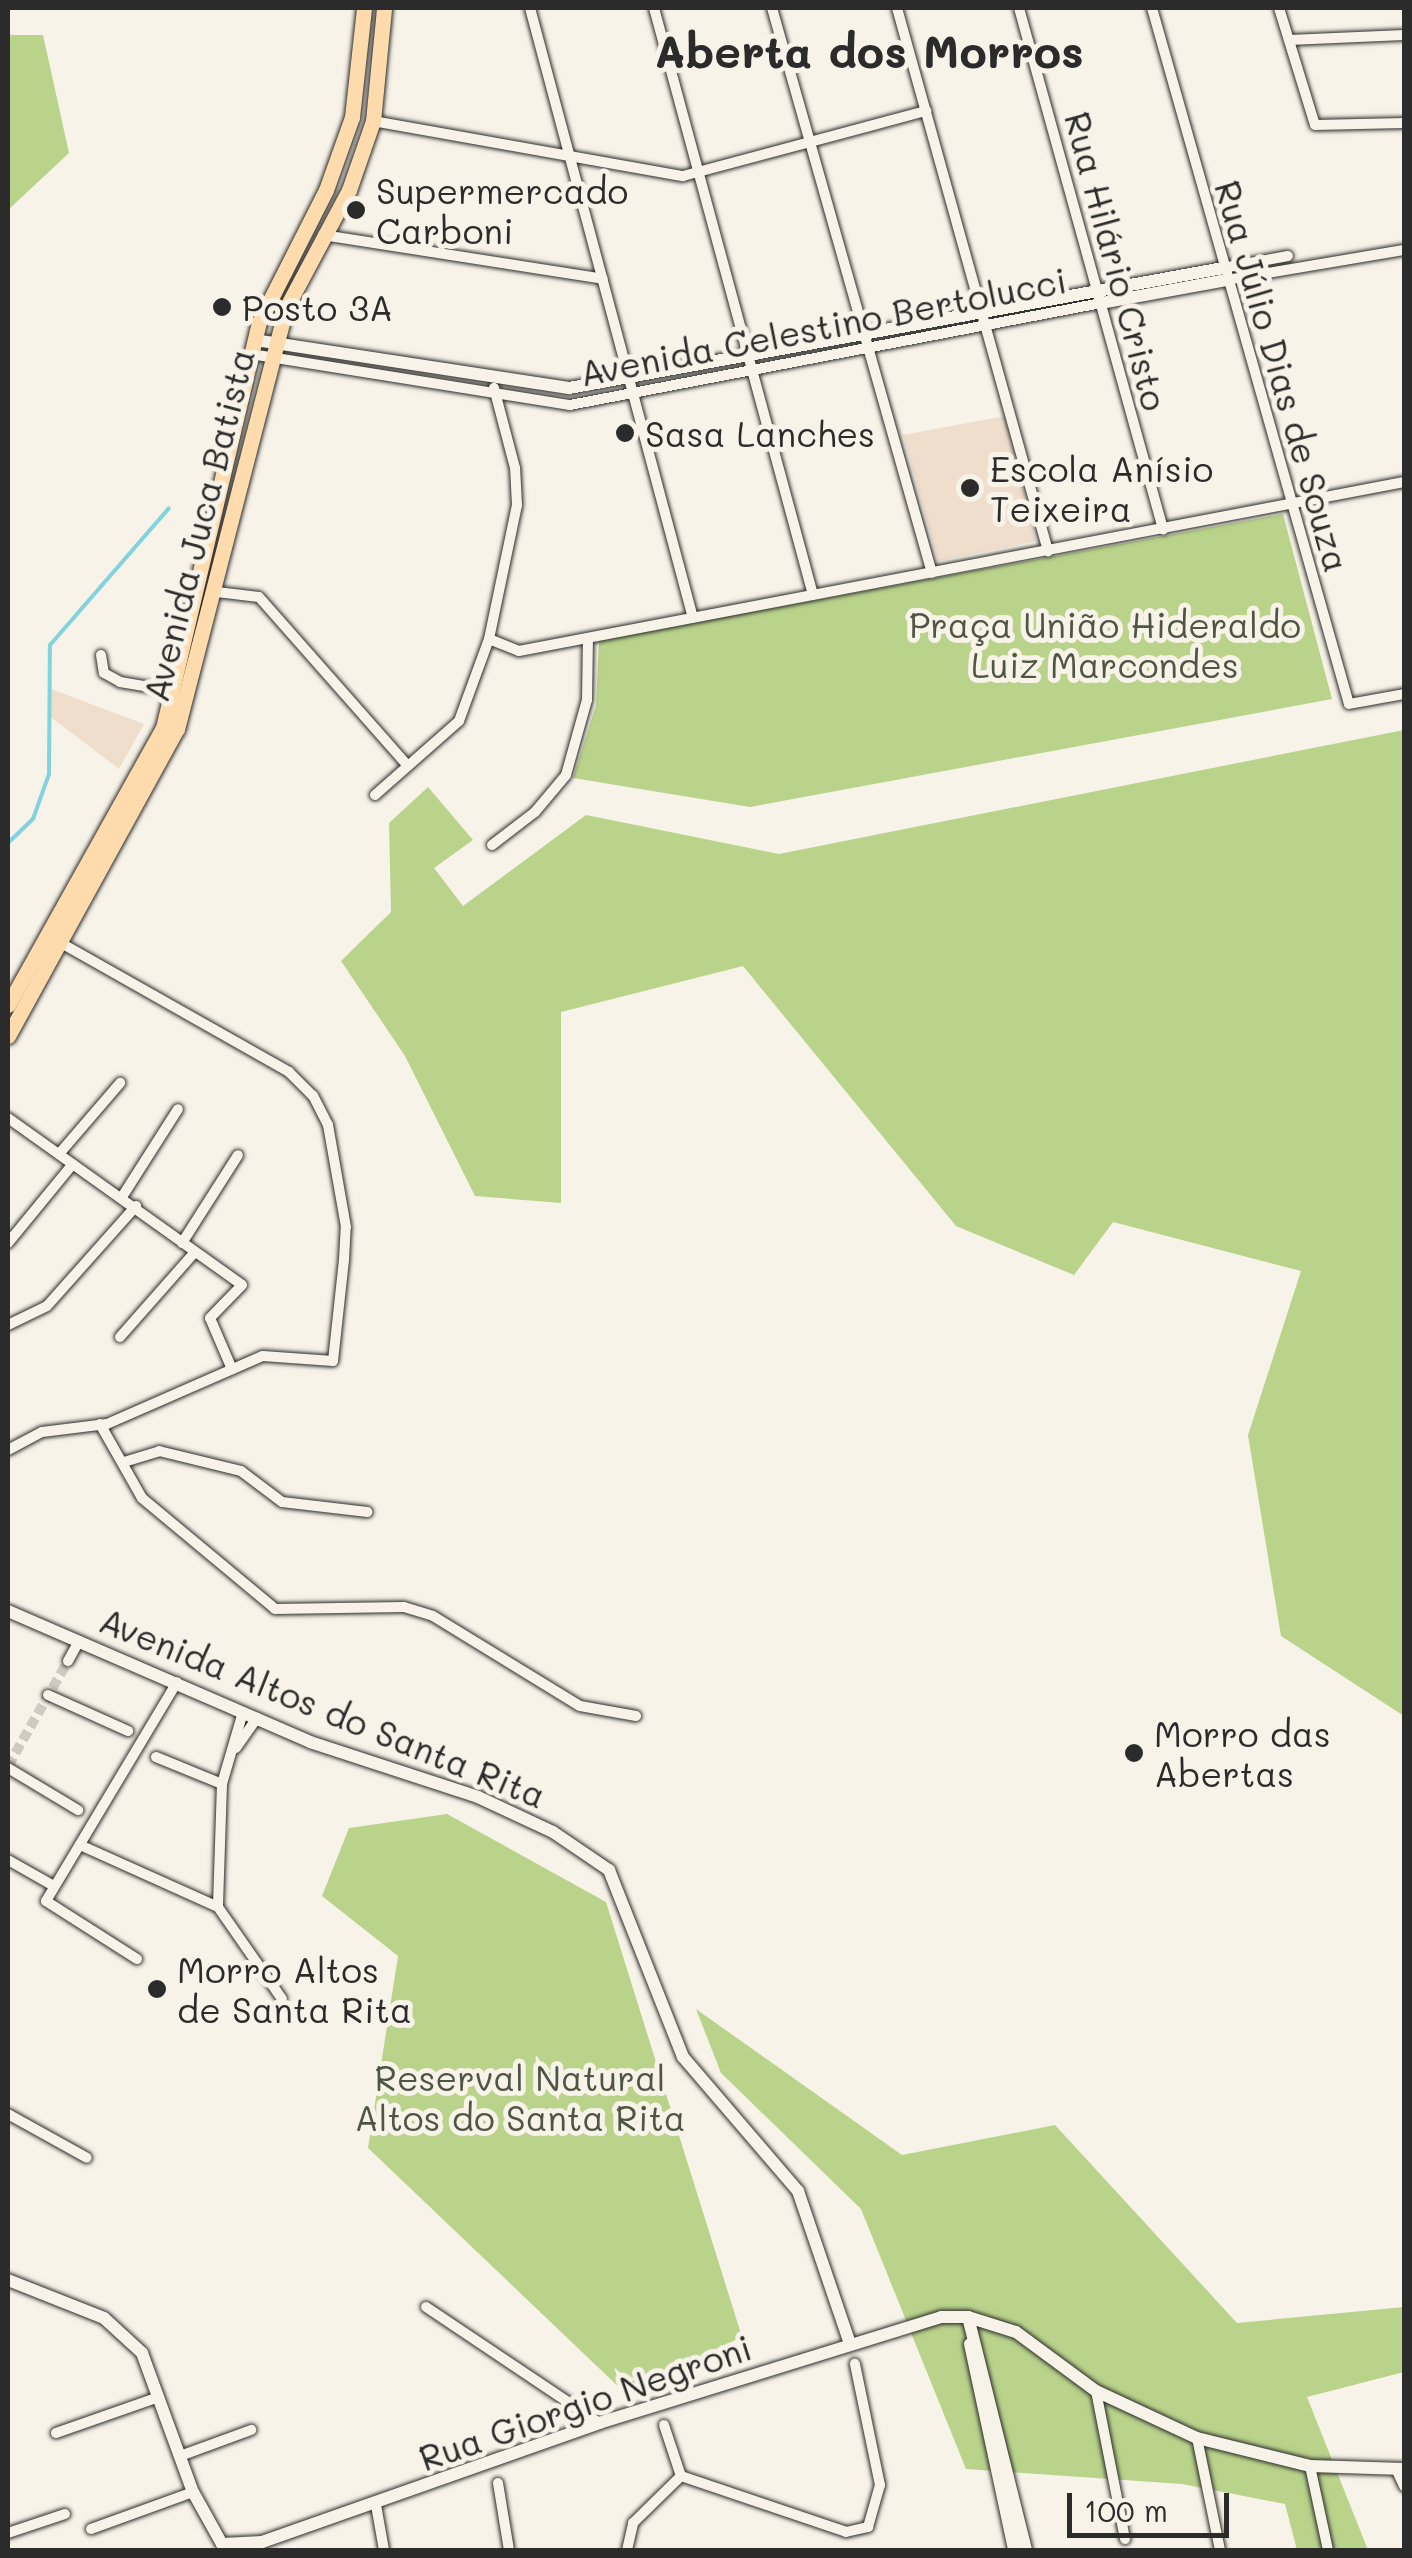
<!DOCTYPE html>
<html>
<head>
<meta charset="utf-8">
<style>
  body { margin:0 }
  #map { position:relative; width:1412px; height:2558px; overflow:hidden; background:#f7f3e8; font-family:Mali,sans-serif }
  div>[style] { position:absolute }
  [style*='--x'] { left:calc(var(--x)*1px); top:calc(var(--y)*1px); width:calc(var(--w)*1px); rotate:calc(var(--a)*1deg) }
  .built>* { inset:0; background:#efdecc }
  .green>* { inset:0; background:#b9d38b }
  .stream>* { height:4px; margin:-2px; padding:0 2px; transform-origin:2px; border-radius:2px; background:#83d3de }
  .minor-tunnel>* { height:10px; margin-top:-5px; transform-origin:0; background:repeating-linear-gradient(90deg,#cecbc2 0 10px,transparent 0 15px) }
  .roads { filter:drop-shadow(0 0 2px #2b2b2b) drop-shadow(0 0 2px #2b2b2b) }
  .minor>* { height:10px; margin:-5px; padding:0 5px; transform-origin:5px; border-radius:5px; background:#f7f3e8 }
  .tertiary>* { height:12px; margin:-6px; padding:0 6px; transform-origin:6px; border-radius:6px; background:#f7f3e8 }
  .primary>* { height:15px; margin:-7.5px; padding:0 7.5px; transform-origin:7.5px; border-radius:7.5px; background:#fedbac }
  .dots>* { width:28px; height:28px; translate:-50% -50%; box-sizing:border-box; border:5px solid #f7f3e8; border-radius:50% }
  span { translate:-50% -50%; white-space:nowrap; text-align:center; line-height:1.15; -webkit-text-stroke:10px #f7f3e8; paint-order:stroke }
  .poi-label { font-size:35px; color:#2b2b2b }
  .left { translate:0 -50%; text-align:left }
  .street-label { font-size:35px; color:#2b2b2b }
  .park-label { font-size:35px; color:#4e5543 }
  .district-label { font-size:45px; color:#2b2b2b; font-weight:700 }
  .frame { position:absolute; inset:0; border:10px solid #2b2b2b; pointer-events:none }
  .scale { position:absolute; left:1067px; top:2493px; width:162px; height:45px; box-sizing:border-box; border:5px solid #2b2b2b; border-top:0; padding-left:12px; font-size:30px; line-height:35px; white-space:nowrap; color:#2b2b2b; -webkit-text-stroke:8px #f7f3e8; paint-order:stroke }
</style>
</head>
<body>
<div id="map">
  <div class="built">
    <div style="clip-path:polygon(1005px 416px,1036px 541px,938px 561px,903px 435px)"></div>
    <div style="clip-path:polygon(51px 689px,144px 724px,119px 769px,48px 715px)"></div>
  </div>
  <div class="green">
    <div style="clip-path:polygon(8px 35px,43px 35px,69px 153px,8px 210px)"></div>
    <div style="clip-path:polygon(1283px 514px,1332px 699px,750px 807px,573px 778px,596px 705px,599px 640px)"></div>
    <div style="clip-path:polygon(1404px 730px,1404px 1716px,1281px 1636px,1248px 1435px,1301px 1271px,1113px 1222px,1074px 1275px,956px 1226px,743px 966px,561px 1012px,561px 1203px,475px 1196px,405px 1056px,341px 961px,391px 912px,389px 823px,428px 787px,473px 840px,434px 868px,463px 906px,586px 815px,779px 854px)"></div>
    <div style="clip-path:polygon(447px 1814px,606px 1902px,742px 2337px,624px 2392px,368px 2148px,398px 1956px,322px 1896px,349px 1828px)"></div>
    <div style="clip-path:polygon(696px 2009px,902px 2155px,1055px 2125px,1237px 2323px,1404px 2307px,1404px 2372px,1307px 2397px,1368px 2550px,1297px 2550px,1285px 2504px,1182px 2484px,966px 2469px,861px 2209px,721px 2073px)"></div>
  </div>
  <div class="stream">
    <div style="--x:8;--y:843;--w:35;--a:-44"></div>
    <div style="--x:33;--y:819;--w:48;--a:-70.4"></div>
    <div style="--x:49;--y:774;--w:129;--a:-89.6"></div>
    <div style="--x:50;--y:645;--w:181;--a:-49"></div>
  </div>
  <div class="minor-tunnel">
    <div style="--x:8;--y:1766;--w:121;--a:-60.3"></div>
  </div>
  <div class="roads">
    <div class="minor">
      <div style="--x:530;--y:8;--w:631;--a:75.04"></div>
      <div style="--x:654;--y:8;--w:608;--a:74.84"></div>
      <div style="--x:772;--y:8;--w:587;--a:74.19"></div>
      <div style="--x:897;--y:8;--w:564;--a:74.46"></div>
      <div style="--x:1019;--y:8;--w:541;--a:74.55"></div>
      <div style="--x:1152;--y:8;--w:723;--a:74.2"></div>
      <div style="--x:1349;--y:704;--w:56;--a:-10.3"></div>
      <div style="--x:1279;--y:8;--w:122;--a:72.9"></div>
      <div style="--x:1315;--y:125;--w:89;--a:-1.3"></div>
      <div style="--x:1289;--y:40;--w:115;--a:-2.5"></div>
      <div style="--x:373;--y:121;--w:315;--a:10.1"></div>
      <div style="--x:683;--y:176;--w:252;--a:-15"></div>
      <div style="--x:323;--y:235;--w:283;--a:8.9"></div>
      <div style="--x:1223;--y:268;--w:66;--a:-10.5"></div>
      <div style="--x:1226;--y:280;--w:181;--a:-9.6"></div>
      <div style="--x:251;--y:354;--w:323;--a:9.1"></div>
      <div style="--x:570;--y:405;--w:541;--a:-10.87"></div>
      <div style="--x:217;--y:592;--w:42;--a:6.8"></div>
      <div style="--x:259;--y:597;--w:225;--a:48.6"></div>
      <div style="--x:489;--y:639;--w:32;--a:22"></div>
      <div style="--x:519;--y:651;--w:901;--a:-10.81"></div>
      <div style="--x:101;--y:655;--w:18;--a:81"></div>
      <div style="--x:104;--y:673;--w:18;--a:29"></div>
      <div style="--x:120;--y:682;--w:55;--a:9.5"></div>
      <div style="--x:375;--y:795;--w:112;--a:-41.4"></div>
      <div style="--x:459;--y:721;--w:87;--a:-69.9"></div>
      <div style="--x:489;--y:639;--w:137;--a:-78.2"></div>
      <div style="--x:517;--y:505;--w:37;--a:-93"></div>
      <div style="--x:515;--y:468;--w:83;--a:-104.7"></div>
      <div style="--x:492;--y:845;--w:54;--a:-37.5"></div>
      <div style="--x:535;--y:812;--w:48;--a:-50"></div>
      <div style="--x:566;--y:775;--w:78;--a:-74.4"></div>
      <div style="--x:587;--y:700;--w:62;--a:-89.1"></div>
      <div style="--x:8;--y:1118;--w:287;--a:35.5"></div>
      <div style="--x:242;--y:1285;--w:46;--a:134.1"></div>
      <div style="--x:210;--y:1318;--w:56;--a:66.7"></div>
      <div style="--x:59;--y:1154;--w:94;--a:-49.3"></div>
      <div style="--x:122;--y:1197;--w:104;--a:-57.5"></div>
      <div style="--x:8;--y:1243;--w:102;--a:-50.6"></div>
      <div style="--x:182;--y:1243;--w:104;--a:-57.5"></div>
      <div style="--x:8;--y:1325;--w:43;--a:-26"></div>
      <div style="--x:47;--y:1306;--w:134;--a:-48.3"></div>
      <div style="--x:120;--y:1337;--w:113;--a:-48.6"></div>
      <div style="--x:100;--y:1424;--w:85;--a:60.4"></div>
      <div style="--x:142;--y:1498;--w:173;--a:39.8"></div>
      <div style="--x:275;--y:1609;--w:129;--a:-0.9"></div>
      <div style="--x:404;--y:1607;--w:30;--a:17"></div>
      <div style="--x:433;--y:1616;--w:172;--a:31.5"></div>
      <div style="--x:580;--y:1706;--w:57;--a:10.1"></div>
      <div style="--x:8;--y:1450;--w:38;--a:-28"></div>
      <div style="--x:42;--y:1432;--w:65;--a:-7"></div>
      <div style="--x:107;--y:1424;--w:170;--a:-23.6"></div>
      <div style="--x:263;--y:1356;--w:70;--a:4.1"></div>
      <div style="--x:333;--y:1361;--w:102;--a:-83.8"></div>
      <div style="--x:344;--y:1260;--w:33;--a:-87"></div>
      <div style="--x:346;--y:1227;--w:104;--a:-100"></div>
      <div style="--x:328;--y:1125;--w:33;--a:-117"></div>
      <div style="--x:313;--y:1096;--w:34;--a:-135"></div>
      <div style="--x:289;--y:1072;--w:262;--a:-150.5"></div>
      <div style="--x:124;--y:1462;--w:37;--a:-17"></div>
      <div style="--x:159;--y:1451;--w:84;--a:13.7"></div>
      <div style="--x:241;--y:1471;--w:51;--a:37.1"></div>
      <div style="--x:282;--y:1502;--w:86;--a:6.7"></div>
      <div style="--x:68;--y:1661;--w:23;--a:-61"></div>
      <div style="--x:48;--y:1695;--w:88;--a:24.2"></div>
      <div style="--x:243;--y:1712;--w:75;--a:106.3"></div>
      <div style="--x:222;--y:1784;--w:123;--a:91.9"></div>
      <div style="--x:218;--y:1907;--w:112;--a:55.2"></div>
      <div style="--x:236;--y:1748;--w:37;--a:-55"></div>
      <div style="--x:156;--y:1757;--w:71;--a:22.2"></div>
      <div style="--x:8;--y:1768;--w:82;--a:31"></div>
      <div style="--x:80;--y:1845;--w:151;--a:24.2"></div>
      <div style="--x:8;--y:1860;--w:53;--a:29.5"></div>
      <div style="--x:137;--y:1959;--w:108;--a:-147.5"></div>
      <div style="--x:46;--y:1901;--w:255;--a:-59.1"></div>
      <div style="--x:8;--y:2114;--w:90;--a:29.1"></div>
      <div style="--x:426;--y:2307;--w:208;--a:33.8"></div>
      <div style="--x:1096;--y:2391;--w:151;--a:78.9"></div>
      <div style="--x:664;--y:2425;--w:54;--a:71.6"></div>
      <div style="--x:56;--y:2433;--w:109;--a:-19.3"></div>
      <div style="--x:1197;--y:2438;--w:114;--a:78.4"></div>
      <div style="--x:180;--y:2456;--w:76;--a:-20.1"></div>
      <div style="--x:1310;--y:2466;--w:86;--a:77.9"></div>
      <div style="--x:1397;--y:2471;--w:17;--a:65"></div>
      <div style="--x:498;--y:2483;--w:68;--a:80.7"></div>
      <div style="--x:376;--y:2505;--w:46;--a:79.9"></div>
      <div style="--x:91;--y:2529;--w:109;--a:-19.9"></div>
      <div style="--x:8;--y:2533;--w:60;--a:-18.4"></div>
      <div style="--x:627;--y:2550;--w:28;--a:-77"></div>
      <div style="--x:633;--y:2523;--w:67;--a:-44.4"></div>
      <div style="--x:681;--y:2476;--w:174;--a:18.7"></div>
      <div style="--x:846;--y:2532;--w:23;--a:-13"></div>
      <div style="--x:868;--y:2527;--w:44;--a:-74.1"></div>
      <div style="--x:880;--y:2485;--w:124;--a:-101.7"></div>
    </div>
    <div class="tertiary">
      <div style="--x:1101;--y:303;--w:127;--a:-10.4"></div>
      <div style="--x:255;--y:340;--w:318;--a:8.7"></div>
      <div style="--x:569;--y:388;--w:665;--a:-10.4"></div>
      <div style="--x:8;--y:1611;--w:329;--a:23.4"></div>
      <div style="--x:310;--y:1742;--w:177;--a:18.1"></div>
      <div style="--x:478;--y:1797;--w:83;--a:25"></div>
      <div style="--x:553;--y:1832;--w:68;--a:34.2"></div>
      <div style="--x:609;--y:1870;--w:201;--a:68.4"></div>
      <div style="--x:683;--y:2057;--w:177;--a:49.4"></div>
      <div style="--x:798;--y:2191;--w:162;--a:71.2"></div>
      <div style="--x:8;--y:2280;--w:103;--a:21.6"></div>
      <div style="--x:104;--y:2318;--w:52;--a:42.6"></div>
      <div style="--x:142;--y:2353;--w:148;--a:69.9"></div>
      <div style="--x:193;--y:2492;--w:60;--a:60.9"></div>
      <div style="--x:222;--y:2544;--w:40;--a:-2.9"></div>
      <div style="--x:262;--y:2542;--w:357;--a:-19.4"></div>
      <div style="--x:599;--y:2423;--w:358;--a:-17.2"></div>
      <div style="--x:941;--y:2317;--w:27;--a:0"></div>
      <div style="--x:968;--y:2317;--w:50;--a:17.4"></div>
      <div style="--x:1016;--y:2332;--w:99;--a:36.4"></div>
      <div style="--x:1096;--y:2391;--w:111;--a:25"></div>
      <div style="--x:1197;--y:2438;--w:116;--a:13.9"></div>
      <div style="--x:1310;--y:2466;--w:94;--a:1.8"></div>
      <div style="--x:968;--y:2317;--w:240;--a:76"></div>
      <div style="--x:970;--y:2344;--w:211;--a:77.9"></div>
    </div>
    <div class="primary">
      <div style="--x:8;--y:1005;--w:317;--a:-60.8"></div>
      <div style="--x:163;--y:728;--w:417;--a:-76.7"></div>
      <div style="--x:259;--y:322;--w:148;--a:-63.1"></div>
      <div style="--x:326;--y:190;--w:77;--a:-70.4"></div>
      <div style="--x:352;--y:117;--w:110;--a:-83.7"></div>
      <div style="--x:8;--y:1036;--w:350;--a:-61.2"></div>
      <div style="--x:177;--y:729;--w:435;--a:-75.5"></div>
      <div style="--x:286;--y:308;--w:134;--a:-61.9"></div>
      <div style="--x:349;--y:190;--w:73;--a:-70.8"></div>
      <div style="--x:373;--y:121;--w:114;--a:-84.4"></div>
    </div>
  </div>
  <div class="dots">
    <div style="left:356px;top:210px;background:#2b2b2b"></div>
    <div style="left:222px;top:307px;background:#2b2b2b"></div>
    <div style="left:625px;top:433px;background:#2b2b2b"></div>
    <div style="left:970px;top:488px;background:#2b2b2b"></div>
    <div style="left:1134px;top:1753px;background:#2b2b2b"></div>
    <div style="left:157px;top:1989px;background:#2b2b2b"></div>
  </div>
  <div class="poi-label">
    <span class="left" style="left:376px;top:210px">Supermercado<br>Carboni</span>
    <span class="left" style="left:242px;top:307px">Posto 3A</span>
    <span class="left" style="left:645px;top:433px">Sasa Lanches</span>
    <span class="left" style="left:990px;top:488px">Escola Anísio<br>Teixeira</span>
    <span class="left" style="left:1154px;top:1753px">Morro das<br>Abertas</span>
    <span class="left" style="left:177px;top:1989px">Morro Altos<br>de Santa Rita</span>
  </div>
  <div class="street-label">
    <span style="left:1117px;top:261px;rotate:75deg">Rua Hilário Cristo</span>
    <span style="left:823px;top:326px;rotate:-11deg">Avenida Celestino Bertolucci</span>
    <span style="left:1283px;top:376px;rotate:74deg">Rua Júlio Dias de Souza</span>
    <span style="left:198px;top:525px;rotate:-76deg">Avenida Juca Batista</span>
    <span style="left:323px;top:1707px;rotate:22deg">Avenida Altos do Santa Rita</span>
    <span style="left:585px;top:2402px;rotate:-19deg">Rua Giorgio Negroni</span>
  </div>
  <div class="park-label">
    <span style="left:1105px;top:644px">Praça União Hideraldo<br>Luiz Marcondes</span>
    <span style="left:520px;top:2097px">Reserval Natural<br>Altos do Santa Rita</span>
  </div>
  <div class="district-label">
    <span style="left:869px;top:51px">Aberta dos Morros</span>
  </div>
  <div class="frame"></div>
  <div class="scale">100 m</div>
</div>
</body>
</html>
